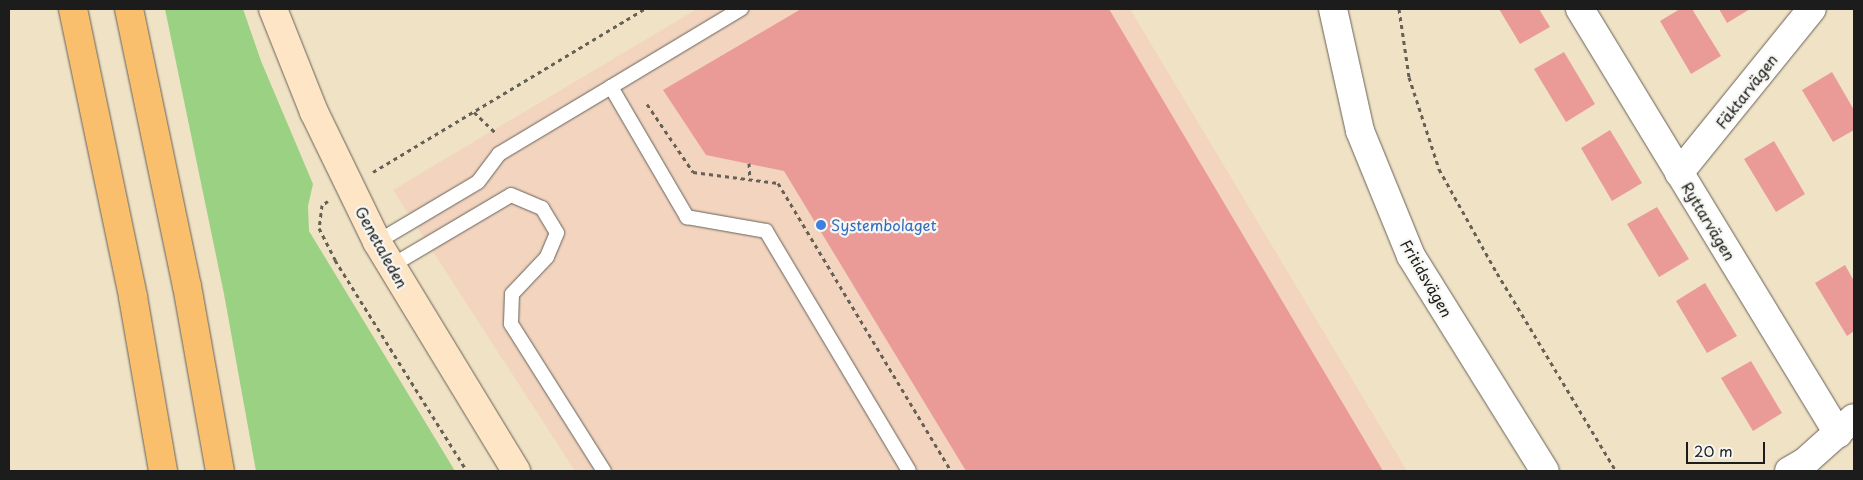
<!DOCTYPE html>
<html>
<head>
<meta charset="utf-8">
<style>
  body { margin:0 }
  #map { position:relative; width:1863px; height:480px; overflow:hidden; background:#f0e2c5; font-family:"Playpen Sans",sans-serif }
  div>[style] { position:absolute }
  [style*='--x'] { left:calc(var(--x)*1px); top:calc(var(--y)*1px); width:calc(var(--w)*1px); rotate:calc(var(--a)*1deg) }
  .built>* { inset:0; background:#f3d4bf }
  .green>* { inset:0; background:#9bd183 }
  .building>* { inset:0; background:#ea9b98 }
  .path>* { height:3px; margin-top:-1.5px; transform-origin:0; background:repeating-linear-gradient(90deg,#666157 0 4px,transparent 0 8px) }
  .roads { filter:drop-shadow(0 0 1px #666157) drop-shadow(0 0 1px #666157) }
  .lane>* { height:14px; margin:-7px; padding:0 7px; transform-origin:7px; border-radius:7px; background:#fff }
  .street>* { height:28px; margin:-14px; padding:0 14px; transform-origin:14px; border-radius:14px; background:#fff }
  .secondary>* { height:28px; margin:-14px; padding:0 14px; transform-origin:14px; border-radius:14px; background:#fde5c5 }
  .highway>* { height:28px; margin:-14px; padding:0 14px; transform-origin:14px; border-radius:14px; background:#f9bf6d }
  .dots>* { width:14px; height:14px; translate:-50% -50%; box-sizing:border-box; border:2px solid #f6f6f2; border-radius:50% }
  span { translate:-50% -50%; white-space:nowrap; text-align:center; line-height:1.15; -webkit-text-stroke:4.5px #f6f6f2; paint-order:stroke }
  .street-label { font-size:15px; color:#1c1c1c }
  .shop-label { font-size:15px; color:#366cbe }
  .left { translate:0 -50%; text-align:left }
  .frame { position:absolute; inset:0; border:10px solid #1c1c1c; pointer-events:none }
  .scale { position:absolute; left:1686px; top:442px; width:79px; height:22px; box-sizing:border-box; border:2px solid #1c1c1c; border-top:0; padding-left:6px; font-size:15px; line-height:18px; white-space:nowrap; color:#1c1c1c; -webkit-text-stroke:4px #f6f6f2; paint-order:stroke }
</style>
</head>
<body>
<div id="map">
  <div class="built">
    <div style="clip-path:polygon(697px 9px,1130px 9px,1407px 471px,575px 471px,393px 190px)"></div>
  </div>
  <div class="green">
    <div style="clip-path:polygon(165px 9px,243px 9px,261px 61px,313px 184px,308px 206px,309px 231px,455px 471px,256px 471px,224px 294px)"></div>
  </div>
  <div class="building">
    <div style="clip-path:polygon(801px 9px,1109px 9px,1383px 471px,966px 471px,784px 171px,706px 155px,663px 90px)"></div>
    <div style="clip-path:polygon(1499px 9px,1539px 9px,1550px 27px,1520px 44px)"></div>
    <div style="clip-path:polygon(1680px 9px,1692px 9px,1721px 56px,1691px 74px,1660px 21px)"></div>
    <div style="clip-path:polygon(1719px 9px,1750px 9px,1727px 23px)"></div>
    <div style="clip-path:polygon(1564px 52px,1595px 104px,1566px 122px,1534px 69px)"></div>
    <div style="clip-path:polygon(1832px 72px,1854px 110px,1854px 130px,1833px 142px,1802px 90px)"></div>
    <div style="clip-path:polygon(1610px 130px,1642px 183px,1612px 201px,1581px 148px)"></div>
    <div style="clip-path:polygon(1774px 141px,1805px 194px,1776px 212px,1744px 159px)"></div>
    <div style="clip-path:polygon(1657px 207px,1689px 259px,1659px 277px,1627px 224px)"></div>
    <div style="clip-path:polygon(1845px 265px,1854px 281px,1854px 331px,1847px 336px,1815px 283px)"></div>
    <div style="clip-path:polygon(1705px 283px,1737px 336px,1707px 353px,1676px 301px)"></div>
    <div style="clip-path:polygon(1751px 361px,1782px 413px,1753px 431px,1721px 378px)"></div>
  </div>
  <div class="path">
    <div style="--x:1399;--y:9;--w:69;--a:81.6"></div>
    <div style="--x:1409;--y:77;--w:97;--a:71.9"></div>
    <div style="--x:1439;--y:169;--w:119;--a:60.9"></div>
    <div style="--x:1497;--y:273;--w:231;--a:59"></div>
    <div style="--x:647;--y:104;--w:82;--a:55.9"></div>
    <div style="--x:693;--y:172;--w:86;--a:7.4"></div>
    <div style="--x:778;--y:183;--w:336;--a:59"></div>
    <div style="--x:474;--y:112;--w:29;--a:44"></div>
    <div style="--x:749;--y:163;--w:17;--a:87"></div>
    <div style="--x:373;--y:172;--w:316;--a:-31"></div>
    <div style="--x:328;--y:201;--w:7;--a:146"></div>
    <div style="--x:322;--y:205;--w:23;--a:97"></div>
    <div style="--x:319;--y:228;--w:36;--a:63"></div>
    <div style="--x:335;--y:260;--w:249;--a:58"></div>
  </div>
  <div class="roads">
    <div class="lane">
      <div style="--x:611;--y:87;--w:152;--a:-31"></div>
      <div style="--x:377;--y:242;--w:117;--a:-30.7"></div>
      <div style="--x:478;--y:182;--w:35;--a:-53"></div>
      <div style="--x:499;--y:154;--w:131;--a:-30.9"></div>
      <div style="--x:611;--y:87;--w:151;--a:59.7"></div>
      <div style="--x:687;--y:217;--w:80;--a:10"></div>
      <div style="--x:766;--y:231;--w:279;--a:59.2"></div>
      <div style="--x:391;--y:266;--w:139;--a:-30.6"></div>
      <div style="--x:511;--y:195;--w:34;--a:23"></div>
      <div style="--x:542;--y:208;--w:29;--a:59"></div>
      <div style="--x:557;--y:233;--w:26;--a:113"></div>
      <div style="--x:547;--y:257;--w:51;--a:133.4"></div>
      <div style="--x:512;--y:294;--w:30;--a:92"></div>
      <div style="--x:511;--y:324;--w:174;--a:57.7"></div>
    </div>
    <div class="street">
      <div style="--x:1333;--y:9;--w:125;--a:77.5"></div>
      <div style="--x:1360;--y:131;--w:135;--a:67.8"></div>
      <div style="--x:1411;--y:256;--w:253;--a:58.1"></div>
      <div style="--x:1580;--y:9;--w:497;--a:58.7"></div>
      <div style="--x:1679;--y:173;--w:211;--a:-51"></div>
      <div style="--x:1789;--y:471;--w:20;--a:-30"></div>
      <div style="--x:1806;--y:461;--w:64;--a:-41.9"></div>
    </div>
    <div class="secondary">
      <div style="--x:273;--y:9;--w:111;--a:68.3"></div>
      <div style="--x:314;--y:112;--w:144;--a:64.1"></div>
      <div style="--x:377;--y:242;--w:268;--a:58.7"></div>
    </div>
    <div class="highway">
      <div style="--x:73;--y:9;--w:294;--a:78.2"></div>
      <div style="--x:133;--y:297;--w:177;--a:80.2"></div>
      <div style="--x:129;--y:9;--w:283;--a:78.2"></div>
      <div style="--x:187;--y:286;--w:188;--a:79.9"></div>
    </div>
  </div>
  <div class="dots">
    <div style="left:821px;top:225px;background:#3f7fe0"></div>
  </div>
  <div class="street-label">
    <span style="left:1746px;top:91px;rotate:-52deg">Fäktarvägen</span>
    <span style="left:1709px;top:221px;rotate:59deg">Ryttarvägen</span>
    <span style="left:382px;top:247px;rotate:61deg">Genetaleden</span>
    <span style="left:1427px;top:278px;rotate:60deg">Fritidsvägen</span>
  </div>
  <div class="shop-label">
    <span class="left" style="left:831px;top:225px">Systembolaget</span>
  </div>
  <div class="frame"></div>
  <div class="scale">20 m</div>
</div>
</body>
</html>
